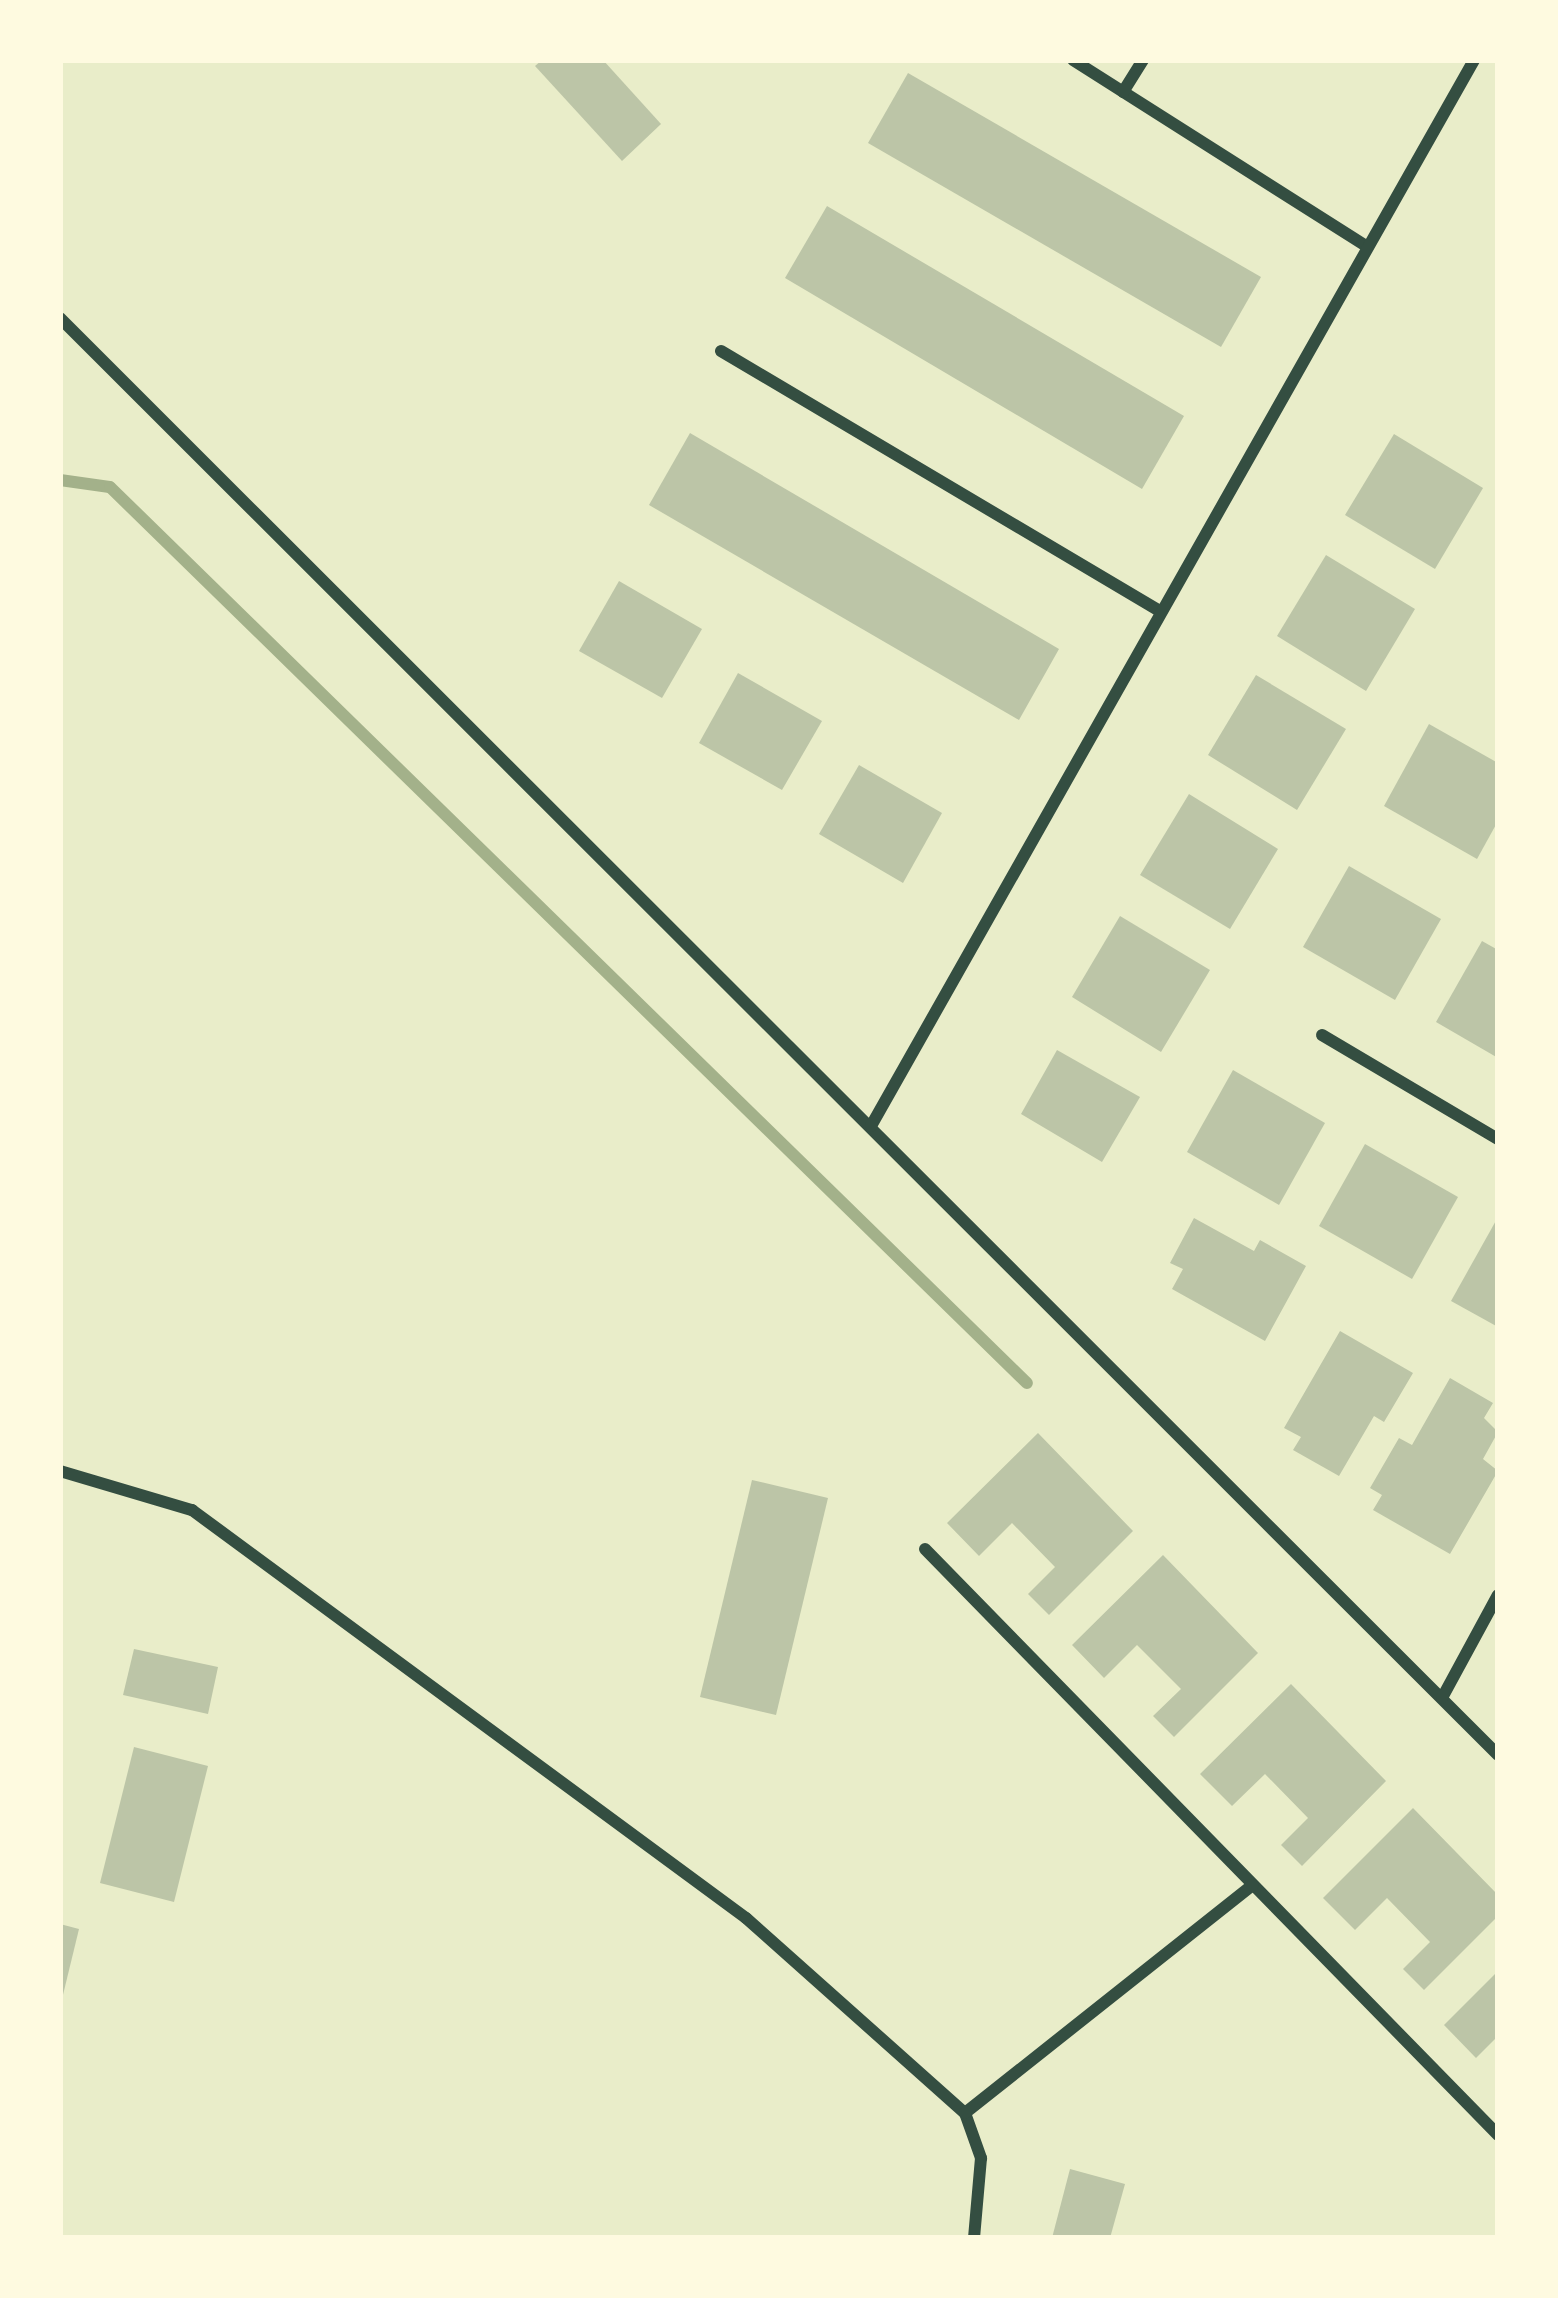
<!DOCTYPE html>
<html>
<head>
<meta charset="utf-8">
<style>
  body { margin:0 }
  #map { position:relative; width:1558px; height:2298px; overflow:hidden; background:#e9edc9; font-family:"Asap Condensed",sans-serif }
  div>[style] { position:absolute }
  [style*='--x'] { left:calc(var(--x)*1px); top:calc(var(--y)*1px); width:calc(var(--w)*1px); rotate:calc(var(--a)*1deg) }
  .stream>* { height:12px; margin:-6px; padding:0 6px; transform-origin:6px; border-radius:6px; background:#a3b18a }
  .building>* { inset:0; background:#bcc5a7 }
  .minor>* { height:12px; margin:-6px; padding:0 6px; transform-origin:6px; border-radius:6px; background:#344e41 }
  span { translate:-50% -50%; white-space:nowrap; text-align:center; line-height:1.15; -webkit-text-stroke:10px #fefae0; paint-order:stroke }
  .frame { position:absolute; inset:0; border:63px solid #fefae0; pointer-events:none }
</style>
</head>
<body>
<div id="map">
  <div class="stream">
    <div style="--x:60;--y:480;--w:50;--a:8"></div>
    <div style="--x:110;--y:487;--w:1282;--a:44.34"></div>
  </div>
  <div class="building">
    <div style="clip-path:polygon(542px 60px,603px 60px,661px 124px,622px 161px,535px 66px)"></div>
    <div style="clip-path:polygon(908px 73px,1261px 277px,1221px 347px,868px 143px)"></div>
    <div style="clip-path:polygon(827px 206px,1184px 416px,1142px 489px,785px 278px)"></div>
    <div style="clip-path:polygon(690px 433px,1059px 649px,1019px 720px,649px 505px)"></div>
    <div style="clip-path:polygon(1394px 434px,1483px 488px,1435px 569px,1345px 515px)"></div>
    <div style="clip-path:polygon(1326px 555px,1415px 609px,1366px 691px,1277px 636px)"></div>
    <div style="clip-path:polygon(619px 581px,702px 629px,662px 698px,579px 651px)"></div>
    <div style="clip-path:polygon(738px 673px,822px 721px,782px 790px,699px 743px)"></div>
    <div style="clip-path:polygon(1256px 675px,1346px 729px,1297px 810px,1208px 755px)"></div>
    <div style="clip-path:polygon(1429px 724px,1498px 763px,1498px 821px,1477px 859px,1384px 806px)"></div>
    <div style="clip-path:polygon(859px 765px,942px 813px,903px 883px,819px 834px)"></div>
    <div style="clip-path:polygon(1189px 794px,1278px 849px,1230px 929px,1140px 875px)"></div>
    <div style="clip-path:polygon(1349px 866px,1441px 919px,1395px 1000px,1303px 947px)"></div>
    <div style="clip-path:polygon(1120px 916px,1210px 970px,1161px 1052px,1072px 997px)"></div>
    <div style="clip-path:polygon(1482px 941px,1498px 950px,1498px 1058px,1436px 1022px)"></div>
    <div style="clip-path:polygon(1057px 1050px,1140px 1097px,1102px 1162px,1021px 1114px)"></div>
    <div style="clip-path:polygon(1233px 1070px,1325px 1123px,1279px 1205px,1187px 1152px)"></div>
    <div style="clip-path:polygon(1365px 1144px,1458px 1197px,1412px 1279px,1319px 1226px)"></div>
    <div style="clip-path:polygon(1498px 1217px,1498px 1327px,1451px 1301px)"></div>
    <div style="clip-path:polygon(1194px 1218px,1254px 1251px,1260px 1240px,1306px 1266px,1265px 1341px,1172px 1289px,1183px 1269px,1170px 1263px)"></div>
    <div style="clip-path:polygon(1340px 1331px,1413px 1373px,1384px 1422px,1374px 1416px,1339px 1476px,1293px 1450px,1301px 1437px,1284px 1428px)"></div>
    <div style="clip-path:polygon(1450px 1378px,1493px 1403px,1484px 1418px,1498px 1432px,1483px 1459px,1498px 1471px,1450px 1554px,1373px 1510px,1382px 1495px,1370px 1488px,1399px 1438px,1412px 1445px)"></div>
    <div style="clip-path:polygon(1038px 1433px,1133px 1531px,1049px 1615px,1028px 1594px,1055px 1567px,1012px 1523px,979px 1556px,947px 1523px)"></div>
    <div style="clip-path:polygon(752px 1480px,828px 1498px,776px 1715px,700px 1697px)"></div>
    <div style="clip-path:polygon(1163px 1555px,1258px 1653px,1174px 1737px,1153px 1716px,1181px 1689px,1137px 1645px,1104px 1678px,1072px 1645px)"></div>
    <div style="clip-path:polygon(134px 1649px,218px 1667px,208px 1714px,123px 1695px)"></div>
    <div style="clip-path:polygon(1291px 1684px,1386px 1781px,1302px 1866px,1281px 1845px,1308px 1818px,1265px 1774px,1232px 1806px,1200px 1774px)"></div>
    <div style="clip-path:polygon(134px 1747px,208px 1766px,174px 1902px,100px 1883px)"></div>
    <div style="clip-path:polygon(1413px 1808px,1498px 1895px,1498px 1916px,1424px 1990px,1403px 1969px,1430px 1942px,1387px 1898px,1355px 1930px,1323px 1898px)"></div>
    <div style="clip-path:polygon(60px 1924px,79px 1929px,62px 1999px,60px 1999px)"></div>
    <div style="clip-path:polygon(1498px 1971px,1498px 2036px,1476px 2058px,1444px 2025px)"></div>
    <div style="clip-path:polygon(1070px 2169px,1125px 2184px,1110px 2238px,1052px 2238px)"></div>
  </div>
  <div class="minor">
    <div style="--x:1073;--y:60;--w:349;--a:32.4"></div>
    <div style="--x:1123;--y:92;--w:38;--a:-58"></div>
    <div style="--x:60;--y:318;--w:2033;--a:44.98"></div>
    <div style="--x:721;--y:351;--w:508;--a:30.65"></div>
    <div style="--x:1322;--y:1035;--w:204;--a:30.6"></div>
    <div style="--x:871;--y:1126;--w:1225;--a:-60.5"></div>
    <div style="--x:60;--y:1471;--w:138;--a:16.5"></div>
    <div style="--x:192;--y:1510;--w:688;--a:36.37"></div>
    <div style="--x:746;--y:1918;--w:293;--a:41.7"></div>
    <div style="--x:965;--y:2113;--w:48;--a:70.4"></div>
    <div style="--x:981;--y:2158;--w:80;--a:95"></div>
    <div style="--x:925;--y:1549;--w:820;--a:45.64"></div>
    <div style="--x:1442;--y:1698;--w:117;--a:-61.5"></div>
    <div style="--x:965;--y:2113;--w:367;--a:-38.4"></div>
  </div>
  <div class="frame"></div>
</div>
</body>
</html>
